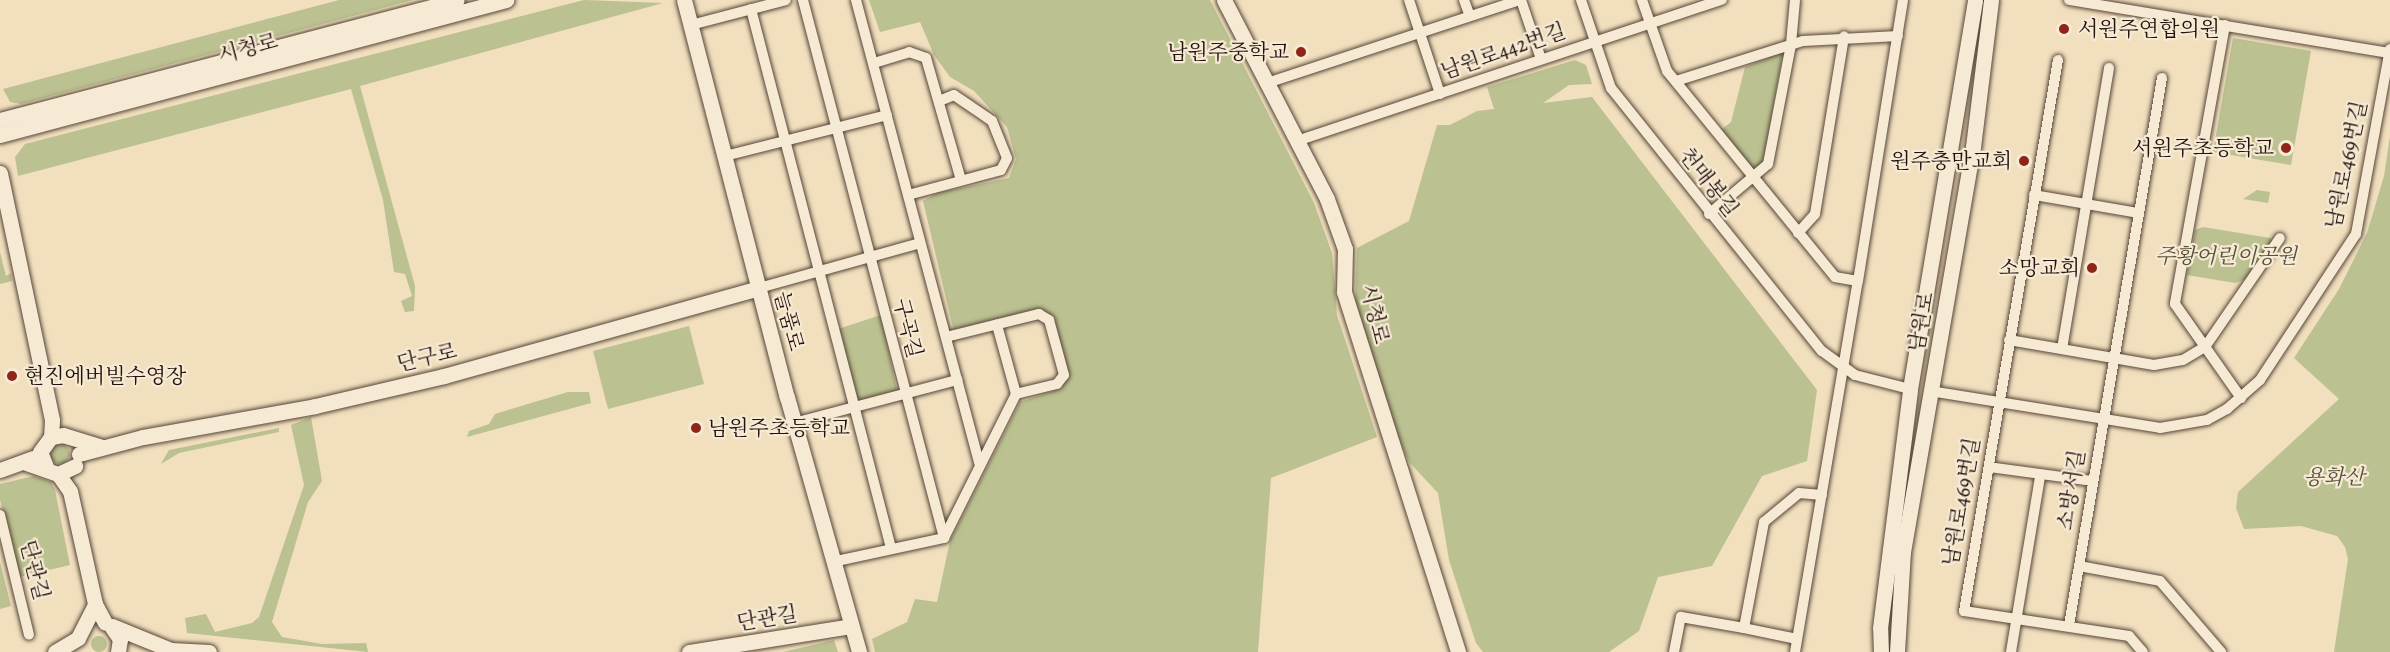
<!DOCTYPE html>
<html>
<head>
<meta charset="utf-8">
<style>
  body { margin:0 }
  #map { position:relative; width:2390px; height:652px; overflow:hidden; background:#f1dfbe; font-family:Alegreya,"Noto Serif KR",serif }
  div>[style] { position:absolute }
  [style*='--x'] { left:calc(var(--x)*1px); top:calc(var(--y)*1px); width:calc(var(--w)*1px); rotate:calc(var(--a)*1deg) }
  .green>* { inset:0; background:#bbc190 }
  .round { border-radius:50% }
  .roads { filter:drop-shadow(0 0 2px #564538) drop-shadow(0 0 2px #564538) }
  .street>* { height:10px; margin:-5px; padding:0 5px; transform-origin:5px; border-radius:5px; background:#f6ead5 }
  .secondary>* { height:15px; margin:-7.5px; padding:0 7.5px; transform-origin:7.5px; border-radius:7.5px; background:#f6ead5 }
  .dots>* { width:16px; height:16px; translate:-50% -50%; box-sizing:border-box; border:3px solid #f6ead5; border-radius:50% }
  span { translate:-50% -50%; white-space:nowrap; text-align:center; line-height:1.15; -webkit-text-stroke:4.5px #f6ead5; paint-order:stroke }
  .poi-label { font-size:21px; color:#23120c }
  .left { translate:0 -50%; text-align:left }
  .right { translate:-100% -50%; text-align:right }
  .street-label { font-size:21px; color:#23120c }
  .park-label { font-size:21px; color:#584f3a; font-style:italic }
</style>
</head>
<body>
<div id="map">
  <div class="green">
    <div style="clip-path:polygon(339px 0,413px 0,21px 104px,10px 102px,3px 89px)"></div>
    <div style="clip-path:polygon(584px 0,663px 3px,360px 86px,415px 286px,414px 311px,405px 312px,401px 301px,412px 296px,405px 274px,394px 272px,383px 200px,351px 89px,18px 176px,15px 157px,25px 144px)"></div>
    <div style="clip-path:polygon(869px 0,1210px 0,1314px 203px,1332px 253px,1337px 315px,1377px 437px,1271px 478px,1258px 652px,875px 652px,872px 639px,907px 622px,915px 599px,937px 602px,950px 541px,1020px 402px,1062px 388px,1060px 351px,1053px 321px,1036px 311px,954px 332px,923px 201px,937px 193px,1009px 178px,1016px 159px,1007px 127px,974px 91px,950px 77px,934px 55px,920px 22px,880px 32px)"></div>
    <div style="clip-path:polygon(2233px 38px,2311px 51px,2291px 165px,2213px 152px)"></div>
    <div style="clip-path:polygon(1783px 52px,1763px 164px,1751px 169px,1721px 130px,1731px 122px,1745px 67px)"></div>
    <div style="clip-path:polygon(1575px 60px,1586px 65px,1592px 84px,1569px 85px,1543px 103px,1592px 97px,1817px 390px,1807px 461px,1762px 476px,1712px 566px,1658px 577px,1639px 631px,1609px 652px,1483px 652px,1476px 643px,1449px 560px,1438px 493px,1410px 463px,1395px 432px,1355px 306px,1357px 248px,1409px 221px,1437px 125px,1450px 125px,1477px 111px,1494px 109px,1487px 87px)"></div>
    <div style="clip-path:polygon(2390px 136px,2390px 652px,2334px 652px,2348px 559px,2345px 547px,2337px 536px,2301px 526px,2244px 529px,2236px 508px,2238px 492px,2339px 399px,2294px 358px,2339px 289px,2367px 233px,2384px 176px)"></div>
    <div style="clip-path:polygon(2257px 190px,2270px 192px,2268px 203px,2243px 199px)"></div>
    <div style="clip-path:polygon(2203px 227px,2270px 238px,2273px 241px,2246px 279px,2235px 283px,2187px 275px,2195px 230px)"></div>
    <div style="clip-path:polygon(0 252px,6px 276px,11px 273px,12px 281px,0 284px)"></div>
    <div style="clip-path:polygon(881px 315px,897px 391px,857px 401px,838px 329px)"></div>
    <div style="clip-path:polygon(689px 326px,704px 384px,608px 409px,593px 351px)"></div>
    <div style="clip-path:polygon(568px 392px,589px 392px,591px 403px,467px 437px,469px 431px,489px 424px,495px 414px)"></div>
    <div style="clip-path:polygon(311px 417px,322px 481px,308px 502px,272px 622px,282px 637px,322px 644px,366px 643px,368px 652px,187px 633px,185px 618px,206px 614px,215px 632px,252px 623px,259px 617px,304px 485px,291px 425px)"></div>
    <div style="clip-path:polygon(279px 428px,279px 432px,179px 453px,161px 464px,169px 450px)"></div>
    <div class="round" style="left:50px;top:444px;width:20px;height:20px"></div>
    <div style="clip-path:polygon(34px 476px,51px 482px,55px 490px,70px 565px,19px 577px,0 500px,0 484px)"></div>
    <div style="clip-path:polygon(0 562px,11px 606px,0 609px)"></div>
    <div class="round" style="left:91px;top:636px;width:16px;height:16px"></div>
    <div style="clip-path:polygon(834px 640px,838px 652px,783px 652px)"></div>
  </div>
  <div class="roads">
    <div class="street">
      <div style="--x:803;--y:0;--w:556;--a:75.31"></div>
      <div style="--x:856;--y:0;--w:479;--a:75.1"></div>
      <div style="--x:1409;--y:0;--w:99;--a:71.7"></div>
      <div style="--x:1464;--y:0;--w:15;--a:70"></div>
      <div style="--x:1521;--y:0;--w:62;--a:71.3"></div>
      <div style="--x:1581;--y:0;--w:93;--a:71.2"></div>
      <div style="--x:1611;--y:88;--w:337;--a:51.3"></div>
      <div style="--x:1822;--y:351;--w:41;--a:36"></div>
      <div style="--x:1855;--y:375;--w:57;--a:14.3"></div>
      <div style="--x:1642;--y:0;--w:75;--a:70.6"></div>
      <div style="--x:1667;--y:71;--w:266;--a:50.8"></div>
      <div style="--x:1835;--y:277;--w:23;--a:10"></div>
      <div style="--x:1858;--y:281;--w:285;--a:-80.9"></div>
      <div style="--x:2069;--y:0;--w:324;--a:9.4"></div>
      <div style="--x:751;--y:9;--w:557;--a:75.44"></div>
      <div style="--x:691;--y:25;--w:98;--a:-14.7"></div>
      <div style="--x:2225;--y:25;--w:283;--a:100.2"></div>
      <div style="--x:2175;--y:304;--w:115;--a:54.9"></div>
      <div style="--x:2058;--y:60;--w:559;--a:99.68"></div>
      <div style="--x:1964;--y:611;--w:167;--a:8.6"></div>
      <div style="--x:2129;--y:636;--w:21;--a:49"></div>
      <div style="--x:874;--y:63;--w:37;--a:-17"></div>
      <div style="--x:909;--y:52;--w:18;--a:19"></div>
      <div style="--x:926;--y:58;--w:127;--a:74"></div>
      <div style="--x:1676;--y:81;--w:133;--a:-17.5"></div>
      <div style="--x:1803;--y:41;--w:95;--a:-3"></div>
      <div style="--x:1267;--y:83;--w:266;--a:-18.2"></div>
      <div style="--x:1297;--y:141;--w:448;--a:-18.4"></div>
      <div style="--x:725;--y:156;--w:167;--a:-14.2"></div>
      <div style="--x:908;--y:195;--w:96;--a:-15"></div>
      <div style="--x:1001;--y:170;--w:13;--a:-63"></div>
      <div style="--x:1007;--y:158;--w:40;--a:-112"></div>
      <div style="--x:992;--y:121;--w:46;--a:-145.6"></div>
      <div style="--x:954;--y:95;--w:16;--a:158"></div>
      <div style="--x:2034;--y:195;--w:106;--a:9.8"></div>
      <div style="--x:1709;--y:214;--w:77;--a:-40.3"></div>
      <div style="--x:1768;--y:164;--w:122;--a:-79.1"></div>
      <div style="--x:1791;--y:44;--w:44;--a:-84.8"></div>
      <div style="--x:1798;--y:233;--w:25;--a:-48"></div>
      <div style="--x:1815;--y:214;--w:180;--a:-80.7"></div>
      <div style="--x:759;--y:288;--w:167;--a:-15.6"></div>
      <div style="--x:946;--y:337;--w:96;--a:-13.9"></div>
      <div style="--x:1039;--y:314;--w:12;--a:31"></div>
      <div style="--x:1049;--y:320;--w:57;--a:74.7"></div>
      <div style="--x:1064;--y:375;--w:11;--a:128"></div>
      <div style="--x:1057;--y:384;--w:42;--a:166.3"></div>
      <div style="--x:2009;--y:340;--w:147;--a:9.8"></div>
      <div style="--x:2154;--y:365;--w:29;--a:-10"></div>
      <div style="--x:2183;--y:360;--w:26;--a:-31"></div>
      <div style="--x:2205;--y:347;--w:132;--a:-55.5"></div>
      <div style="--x:2062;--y:349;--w:285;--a:-80.5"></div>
      <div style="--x:1930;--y:391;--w:233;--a:9.1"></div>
      <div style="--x:2160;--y:428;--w:48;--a:-9.7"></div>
      <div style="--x:2207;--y:420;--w:23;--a:-29"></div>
      <div style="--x:2227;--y:409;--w:44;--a:-41.3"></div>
      <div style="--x:2260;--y:380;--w:175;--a:-56.7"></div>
      <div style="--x:2356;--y:234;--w:188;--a:-79.6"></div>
      <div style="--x:794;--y:423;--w:169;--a:-14.8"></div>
      <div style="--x:1989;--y:467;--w:104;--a:7.7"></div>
      <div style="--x:0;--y:515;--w:123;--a:76.4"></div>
      <div style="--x:832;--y:562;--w:115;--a:-12.1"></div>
      <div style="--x:944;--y:538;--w:161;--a:-63.4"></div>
      <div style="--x:1016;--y:394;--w:72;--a:-105.4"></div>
      <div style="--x:2079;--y:566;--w:82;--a:10.5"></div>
      <div style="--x:2160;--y:581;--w:94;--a:49.3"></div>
      <div style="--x:2069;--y:625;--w:555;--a:-80.35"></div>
      <div style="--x:1797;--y:639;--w:54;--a:-168.3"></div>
      <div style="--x:1744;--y:628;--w:108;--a:-79.3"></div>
      <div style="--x:1764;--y:522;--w:45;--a:-39.6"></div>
      <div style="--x:1799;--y:493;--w:23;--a:5"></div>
      <div style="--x:1674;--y:652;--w:36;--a:-79"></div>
      <div style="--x:1681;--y:617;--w:64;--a:9.9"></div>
      <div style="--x:1795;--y:652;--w:376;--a:-80.4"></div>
      <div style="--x:2011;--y:652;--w:178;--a:-80.6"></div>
    </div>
    <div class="secondary">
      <div style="--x:684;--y:0;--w:410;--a:75.5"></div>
      <div style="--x:787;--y:397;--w:265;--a:74.2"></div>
      <div style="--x:1224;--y:0;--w:224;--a:62.6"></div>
      <div style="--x:1327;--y:199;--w:53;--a:70.2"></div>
      <div style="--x:1345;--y:249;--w:43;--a:91.3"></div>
      <div style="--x:1344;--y:292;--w:378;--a:72.4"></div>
      <div style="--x:0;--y:120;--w:472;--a:-14.7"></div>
      <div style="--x:0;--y:135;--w:524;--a:-14.94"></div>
      <div style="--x:0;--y:173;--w:252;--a:78.1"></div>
      <div style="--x:52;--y:420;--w:17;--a:93"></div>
      <div style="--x:79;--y:454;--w:66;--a:-14.9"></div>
      <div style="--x:143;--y:437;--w:175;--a:-10.2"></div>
      <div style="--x:315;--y:406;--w:132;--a:-13.1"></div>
      <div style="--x:444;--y:376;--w:327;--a:-15.6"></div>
      <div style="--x:26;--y:463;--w:34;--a:19"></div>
      <div style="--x:58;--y:474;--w:19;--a:-25"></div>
      <div style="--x:47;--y:469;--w:18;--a:-112"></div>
      <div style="--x:40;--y:452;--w:19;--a:-54"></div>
      <div style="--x:51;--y:437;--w:12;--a:-9"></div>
      <div style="--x:63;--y:435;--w:39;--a:17"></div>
      <div style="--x:0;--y:470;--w:35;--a:-20"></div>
      <div style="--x:58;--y:474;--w:21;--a:55"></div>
      <div style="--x:70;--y:491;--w:116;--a:77.5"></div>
      <div style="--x:95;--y:604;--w:21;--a:62"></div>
      <div style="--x:111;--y:626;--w:16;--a:55"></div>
      <div style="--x:120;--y:639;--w:13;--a:99"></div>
      <div style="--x:112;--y:626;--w:64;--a:22.1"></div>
      <div style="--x:171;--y:650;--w:38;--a:3"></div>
      <div style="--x:55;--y:652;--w:27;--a:-31"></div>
      <div style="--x:78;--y:638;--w:38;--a:-63"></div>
      <div style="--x:689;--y:652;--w:164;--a:-9.1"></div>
      <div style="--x:1881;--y:652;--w:24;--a:-92"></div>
      <div style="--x:1880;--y:628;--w:241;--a:-82.8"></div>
      <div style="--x:1910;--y:389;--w:394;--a:-80.5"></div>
      <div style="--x:1897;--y:652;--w:100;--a:-86.6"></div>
      <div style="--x:1903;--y:552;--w:411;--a:-80.2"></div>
      <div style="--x:1973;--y:147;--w:148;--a:-83"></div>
    </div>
  </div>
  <div class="dots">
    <div style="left:2064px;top:29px;background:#8f2418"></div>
    <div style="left:1301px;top:52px;background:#8f2418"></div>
    <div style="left:2286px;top:148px;background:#8f2418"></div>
    <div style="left:2024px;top:161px;background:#8f2418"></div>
    <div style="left:2092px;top:268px;background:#8f2418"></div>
    <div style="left:12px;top:376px;background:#8f2418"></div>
    <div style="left:696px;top:428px;background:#8f2418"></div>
  </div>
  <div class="poi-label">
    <span class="left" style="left:2078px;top:29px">서원주연합의원</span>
    <span class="right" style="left:1289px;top:52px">남원주중학교</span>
    <span class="right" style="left:2274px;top:148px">서원주초등학교</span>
    <span class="right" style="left:2012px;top:161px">원주충만교회</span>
    <span class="right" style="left:2080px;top:268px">소망교회</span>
    <span class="left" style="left:24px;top:376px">현진에버빌수영장</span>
    <span class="left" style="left:708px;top:428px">남원주초등학교</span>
  </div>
  <div class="street-label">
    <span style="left:248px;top:48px;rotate:-15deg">시청로</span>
    <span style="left:1503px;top:51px;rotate:-19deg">남원로442번길</span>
    <span style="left:2346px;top:165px;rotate:-78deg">남원로469번길</span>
    <span style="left:1709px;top:182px;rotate:52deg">천매봉길</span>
    <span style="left:1375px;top:314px;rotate:76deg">시청로</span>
    <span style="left:789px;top:321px;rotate:75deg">늘품로</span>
    <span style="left:1921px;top:322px;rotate:-80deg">남원로</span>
    <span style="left:908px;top:328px;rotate:76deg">구곡길</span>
    <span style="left:427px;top:357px;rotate:-13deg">단구로</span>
    <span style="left:2071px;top:490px;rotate:-81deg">소방서길</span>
    <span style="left:1961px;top:502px;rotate:-80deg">남원로469번길</span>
    <span style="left:35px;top:570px;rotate:76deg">단관길</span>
    <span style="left:767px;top:618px;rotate:-9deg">단관길</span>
  </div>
  <div class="park-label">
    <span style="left:2226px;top:256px">주황어린이공원</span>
    <span style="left:2334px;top:477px">용화산</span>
  </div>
</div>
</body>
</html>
